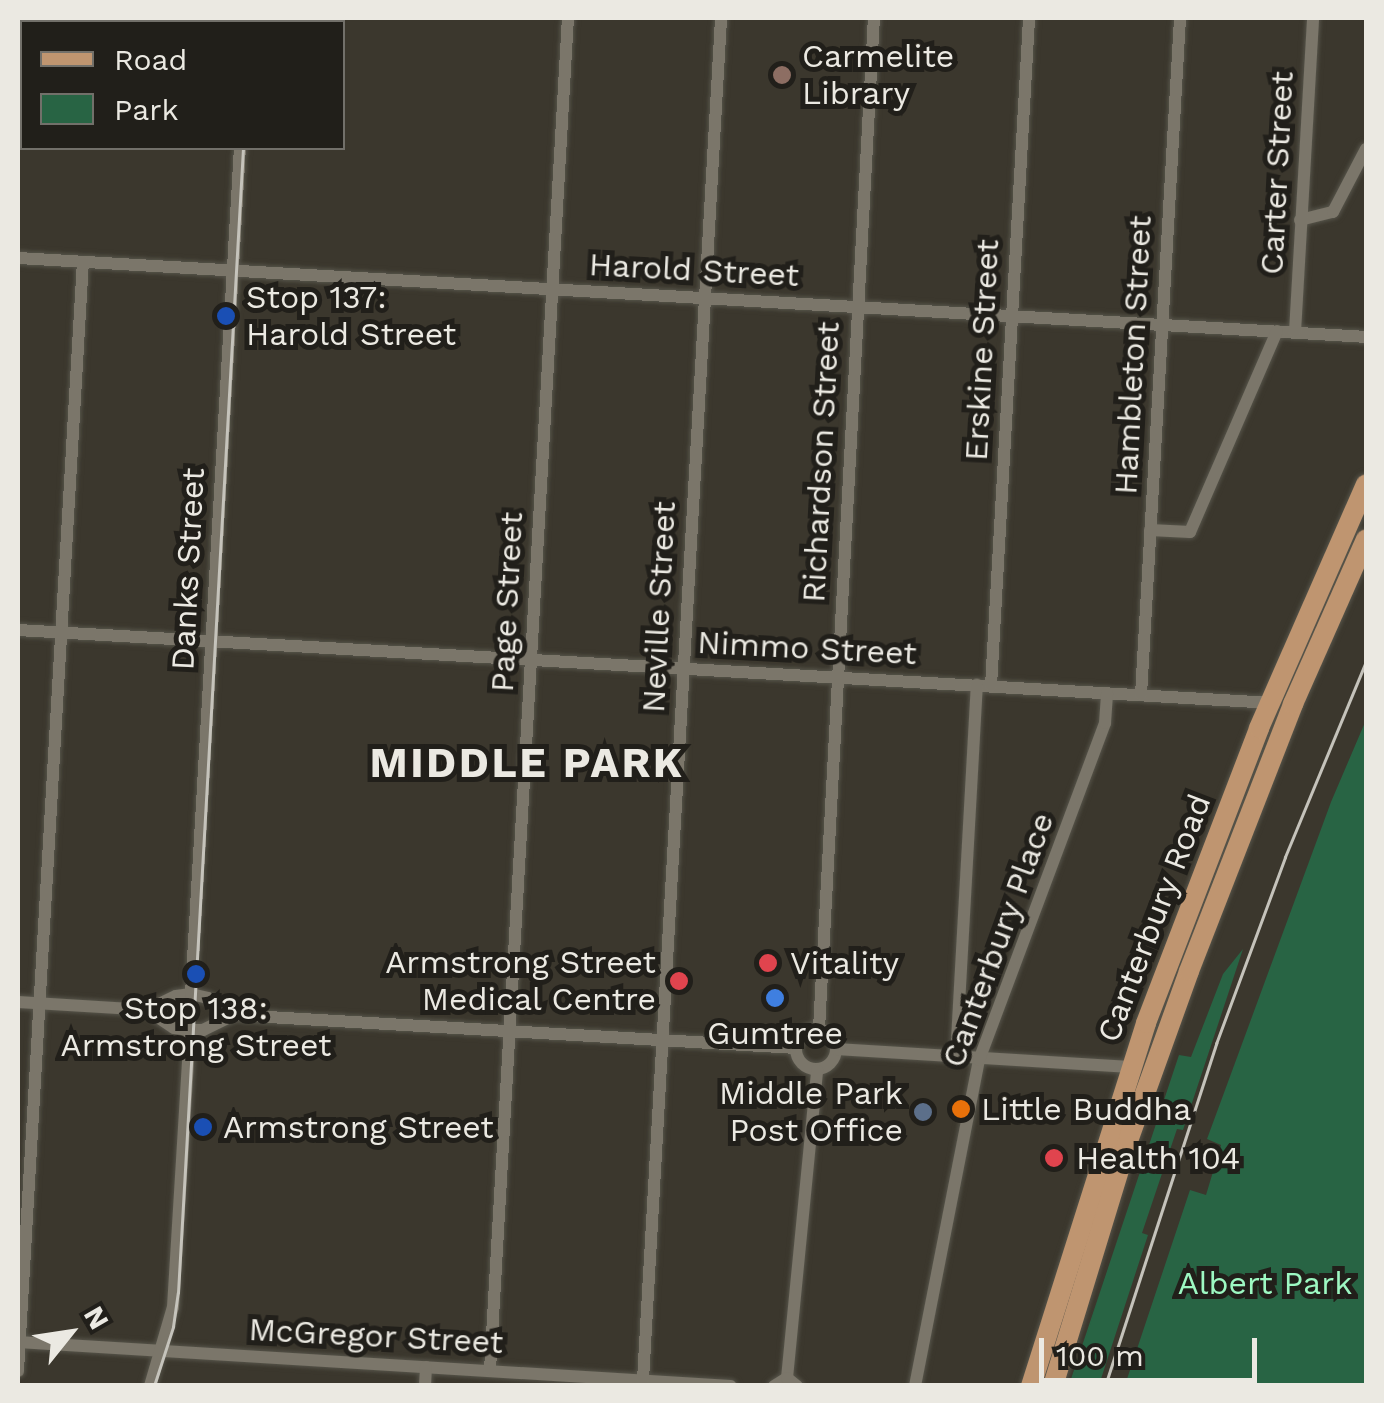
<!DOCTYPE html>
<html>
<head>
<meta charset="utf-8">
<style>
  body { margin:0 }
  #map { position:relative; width:1384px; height:1403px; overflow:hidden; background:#3b372d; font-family:"Work Sans",sans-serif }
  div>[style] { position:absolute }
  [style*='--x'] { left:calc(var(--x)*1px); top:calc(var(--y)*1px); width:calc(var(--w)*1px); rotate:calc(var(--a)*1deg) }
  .green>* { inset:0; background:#286444 }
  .roads { filter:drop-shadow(0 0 2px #56544a) drop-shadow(0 0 2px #56544a) }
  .street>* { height:12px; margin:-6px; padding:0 6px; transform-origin:6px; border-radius:6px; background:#7b766a }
  .street>.ring { margin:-6px; padding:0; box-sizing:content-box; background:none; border:12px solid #7b766a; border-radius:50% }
  .primary>* { height:20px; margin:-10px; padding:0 10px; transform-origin:10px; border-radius:10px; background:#bf9570 }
  .tram>* { height:2.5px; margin:-1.25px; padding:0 1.25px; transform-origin:1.25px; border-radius:1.25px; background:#c5c3bb }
  .dots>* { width:28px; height:28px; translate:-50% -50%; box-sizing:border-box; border:5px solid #211f1a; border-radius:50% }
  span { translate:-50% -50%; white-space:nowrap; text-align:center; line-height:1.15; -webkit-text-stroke:10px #211f1a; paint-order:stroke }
  .poi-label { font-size:32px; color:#ebe9e2 }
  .left { translate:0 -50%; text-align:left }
  .right { translate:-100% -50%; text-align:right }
  .street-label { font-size:32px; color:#ebe9e2 }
  .park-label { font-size:32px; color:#9df8c2 }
  .district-label { font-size:42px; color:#ebe9e2; font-weight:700; letter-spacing:2.5px }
  .frame { position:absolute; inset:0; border:20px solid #ebe9e2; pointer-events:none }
  .legend { position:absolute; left:20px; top:20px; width:325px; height:130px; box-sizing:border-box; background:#211f1a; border:2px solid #72706a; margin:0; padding:12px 18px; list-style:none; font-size:30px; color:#ebe9e2 }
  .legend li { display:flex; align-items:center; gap:20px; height:50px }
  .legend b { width:50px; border:2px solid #72706a }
  .north { position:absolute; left:20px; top:1283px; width:100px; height:100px; -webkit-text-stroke:8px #211f1a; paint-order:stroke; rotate:60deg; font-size:28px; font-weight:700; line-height:40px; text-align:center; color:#ebe9e2 }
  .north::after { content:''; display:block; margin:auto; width:35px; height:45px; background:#ebe9e2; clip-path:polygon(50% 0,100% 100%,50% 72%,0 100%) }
  .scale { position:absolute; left:1039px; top:1338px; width:218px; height:45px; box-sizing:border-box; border:5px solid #ebe9e2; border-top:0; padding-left:12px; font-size:30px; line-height:35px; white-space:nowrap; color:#ebe9e2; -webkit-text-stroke:8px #211f1a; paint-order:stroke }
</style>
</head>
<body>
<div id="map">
  <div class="green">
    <div style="clip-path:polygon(1366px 720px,1366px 1385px,1125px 1385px,1190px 1190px,1206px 1195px,1221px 1145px,1207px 1139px,1331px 802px)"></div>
    <div style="clip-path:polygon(1243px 949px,1183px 1130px,1177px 1129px,1142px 1233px,1148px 1235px,1099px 1385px,1069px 1385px,1179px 1055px,1191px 1057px,1223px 974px)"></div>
  </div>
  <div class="roads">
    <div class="street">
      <div style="--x:247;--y:22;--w:4;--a:-76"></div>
      <div style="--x:1300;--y:220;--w:34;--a:-14"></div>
      <div style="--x:1333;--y:212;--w:71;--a:-62.4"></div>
      <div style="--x:18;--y:258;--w:1350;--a:3.35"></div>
      <div style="--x:1295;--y:332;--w:315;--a:-86.7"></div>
      <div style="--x:1150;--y:530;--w:40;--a:2.9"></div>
      <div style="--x:1190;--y:532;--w:219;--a:-66.6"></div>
      <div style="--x:18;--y:630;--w:1257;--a:3.33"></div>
      <div style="--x:991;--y:686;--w:669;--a:-86.74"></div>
      <div style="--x:1141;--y:695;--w:678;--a:-86.7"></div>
      <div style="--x:191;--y:994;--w:847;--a:-86.69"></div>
      <div style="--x:18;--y:1002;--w:129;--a:3.5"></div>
      <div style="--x:147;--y:1010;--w:32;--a:34"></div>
      <div style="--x:174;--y:1028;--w:16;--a:7"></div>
      <div style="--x:190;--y:1030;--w:13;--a:0"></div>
      <div style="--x:203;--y:1030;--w:34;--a:-26"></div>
      <div style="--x:147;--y:1010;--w:32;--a:-26"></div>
      <div style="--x:176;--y:996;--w:15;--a:-8"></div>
      <div style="--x:191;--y:994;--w:17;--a:13"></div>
      <div style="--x:208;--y:998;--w:31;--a:33"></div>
      <div style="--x:234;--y:1015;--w:563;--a:3.36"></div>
      <div class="ring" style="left:796px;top:1029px;width:28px;height:28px"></div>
      <div style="--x:819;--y:1029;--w:1012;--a:-86.89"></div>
      <div style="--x:836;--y:1049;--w:295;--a:3.5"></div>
      <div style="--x:956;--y:1058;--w:374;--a:-86.8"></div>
      <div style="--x:18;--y:1342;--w:714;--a:3.53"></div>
      <div style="--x:490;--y:1370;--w:1354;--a:-86.7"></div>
      <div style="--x:18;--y:1371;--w:1111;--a:-86.65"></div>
      <div style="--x:787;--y:1378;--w:309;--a:-84.4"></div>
      <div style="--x:643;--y:1380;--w:1364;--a:-86.72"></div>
      <div style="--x:150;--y:1386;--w:82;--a:-73.8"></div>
      <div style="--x:173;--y:1307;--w:278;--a:-86.5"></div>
      <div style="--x:425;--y:1386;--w:19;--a:-87"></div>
      <div style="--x:774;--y:1386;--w:15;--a:-32"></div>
      <div style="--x:787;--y:1378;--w:13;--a:39"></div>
      <div style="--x:915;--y:1386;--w:332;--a:-78.9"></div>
      <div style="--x:979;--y:1060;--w:360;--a:-69.5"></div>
      <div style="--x:1105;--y:723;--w:30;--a:-86"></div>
    </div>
    <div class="primary">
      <div style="--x:1031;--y:1386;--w:381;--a:-72.4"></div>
      <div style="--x:1146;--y:1023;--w:316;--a:-69"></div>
      <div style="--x:1259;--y:728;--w:266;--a:-66.3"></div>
      <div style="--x:1053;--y:1386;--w:259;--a:-73"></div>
      <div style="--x:1129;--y:1138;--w:177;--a:-70.2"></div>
      <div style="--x:1189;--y:971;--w:287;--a:-68.7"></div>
      <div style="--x:1293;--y:704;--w:180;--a:-66.1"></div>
    </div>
  </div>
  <div class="tram">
    <div style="--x:243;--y:22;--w:4;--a:-90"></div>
    <div style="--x:154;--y:1386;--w:62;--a:-72.1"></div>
    <div style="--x:173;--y:1327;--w:34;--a:-82"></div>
    <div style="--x:178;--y:1293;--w:1147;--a:-86.75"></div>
    <div style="--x:1105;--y:1386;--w:360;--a:-72"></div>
    <div style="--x:1216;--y:1044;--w:199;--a:-69.7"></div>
    <div style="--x:1285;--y:857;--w:212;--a:-67.5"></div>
  </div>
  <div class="dots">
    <div style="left:782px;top:75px;background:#8d6e63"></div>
    <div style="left:226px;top:316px;background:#1a4fb4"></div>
    <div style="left:768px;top:963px;background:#e0444e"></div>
    <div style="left:196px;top:974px;background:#1a4fb4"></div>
    <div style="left:679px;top:981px;background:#e0444e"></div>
    <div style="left:775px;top:998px;background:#3f7fe0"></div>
    <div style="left:961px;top:1109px;background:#e8710a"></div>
    <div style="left:923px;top:1112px;background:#5c6f8a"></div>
    <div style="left:203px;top:1127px;background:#1a4fb4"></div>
    <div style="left:1054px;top:1158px;background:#e0444e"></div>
  </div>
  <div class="poi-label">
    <span class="left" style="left:802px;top:75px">Carmelite<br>Library</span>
    <span class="left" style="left:246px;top:316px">Stop 137:<br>Harold Street</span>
    <span class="right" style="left:656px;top:981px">Armstrong Street<br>Medical Centre</span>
    <span class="left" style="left:790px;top:963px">Vitality</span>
    <span style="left:196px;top:1027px">Stop 138:<br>Armstrong Street</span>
    <span style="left:775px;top:1033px">Gumtree</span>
    <span class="right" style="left:903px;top:1112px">Middle Park<br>Post Office</span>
    <span class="left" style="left:981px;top:1109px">Little Buddha</span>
    <span class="left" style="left:223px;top:1127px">Armstrong Street</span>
    <span class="left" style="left:1076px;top:1158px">Health 104</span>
  </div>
  <div class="street-label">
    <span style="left:1277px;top:173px;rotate:-87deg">Carter Street</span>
    <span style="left:694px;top:270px;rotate:3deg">Harold Street</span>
    <span style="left:982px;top:350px;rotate:-87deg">Erskine Street</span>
    <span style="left:1133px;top:355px;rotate:-87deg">Hambleton Street</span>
    <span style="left:821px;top:462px;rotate:-87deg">Richardson Street</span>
    <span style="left:188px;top:569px;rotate:-87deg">Danks Street</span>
    <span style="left:507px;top:602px;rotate:-87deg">Page Street</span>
    <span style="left:659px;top:607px;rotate:-87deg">Neville Street</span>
    <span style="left:807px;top:648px;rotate:3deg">Nimmo Street</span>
    <span style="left:1154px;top:918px;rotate:-69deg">Canterbury Road</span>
    <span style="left:998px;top:940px;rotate:-70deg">Canterbury Place</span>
    <span style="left:376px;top:1336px;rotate:3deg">McGregor Street</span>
  </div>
  <div class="park-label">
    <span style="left:1265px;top:1283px">Albert Park</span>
  </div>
  <div class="district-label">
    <span style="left:527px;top:763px">MIDDLE PARK</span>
  </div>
  <div class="frame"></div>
  <ul class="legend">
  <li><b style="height:12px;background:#bf9570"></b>Road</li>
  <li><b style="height:28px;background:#286444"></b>Park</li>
  </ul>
  <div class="north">N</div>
  <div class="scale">100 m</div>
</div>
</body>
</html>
